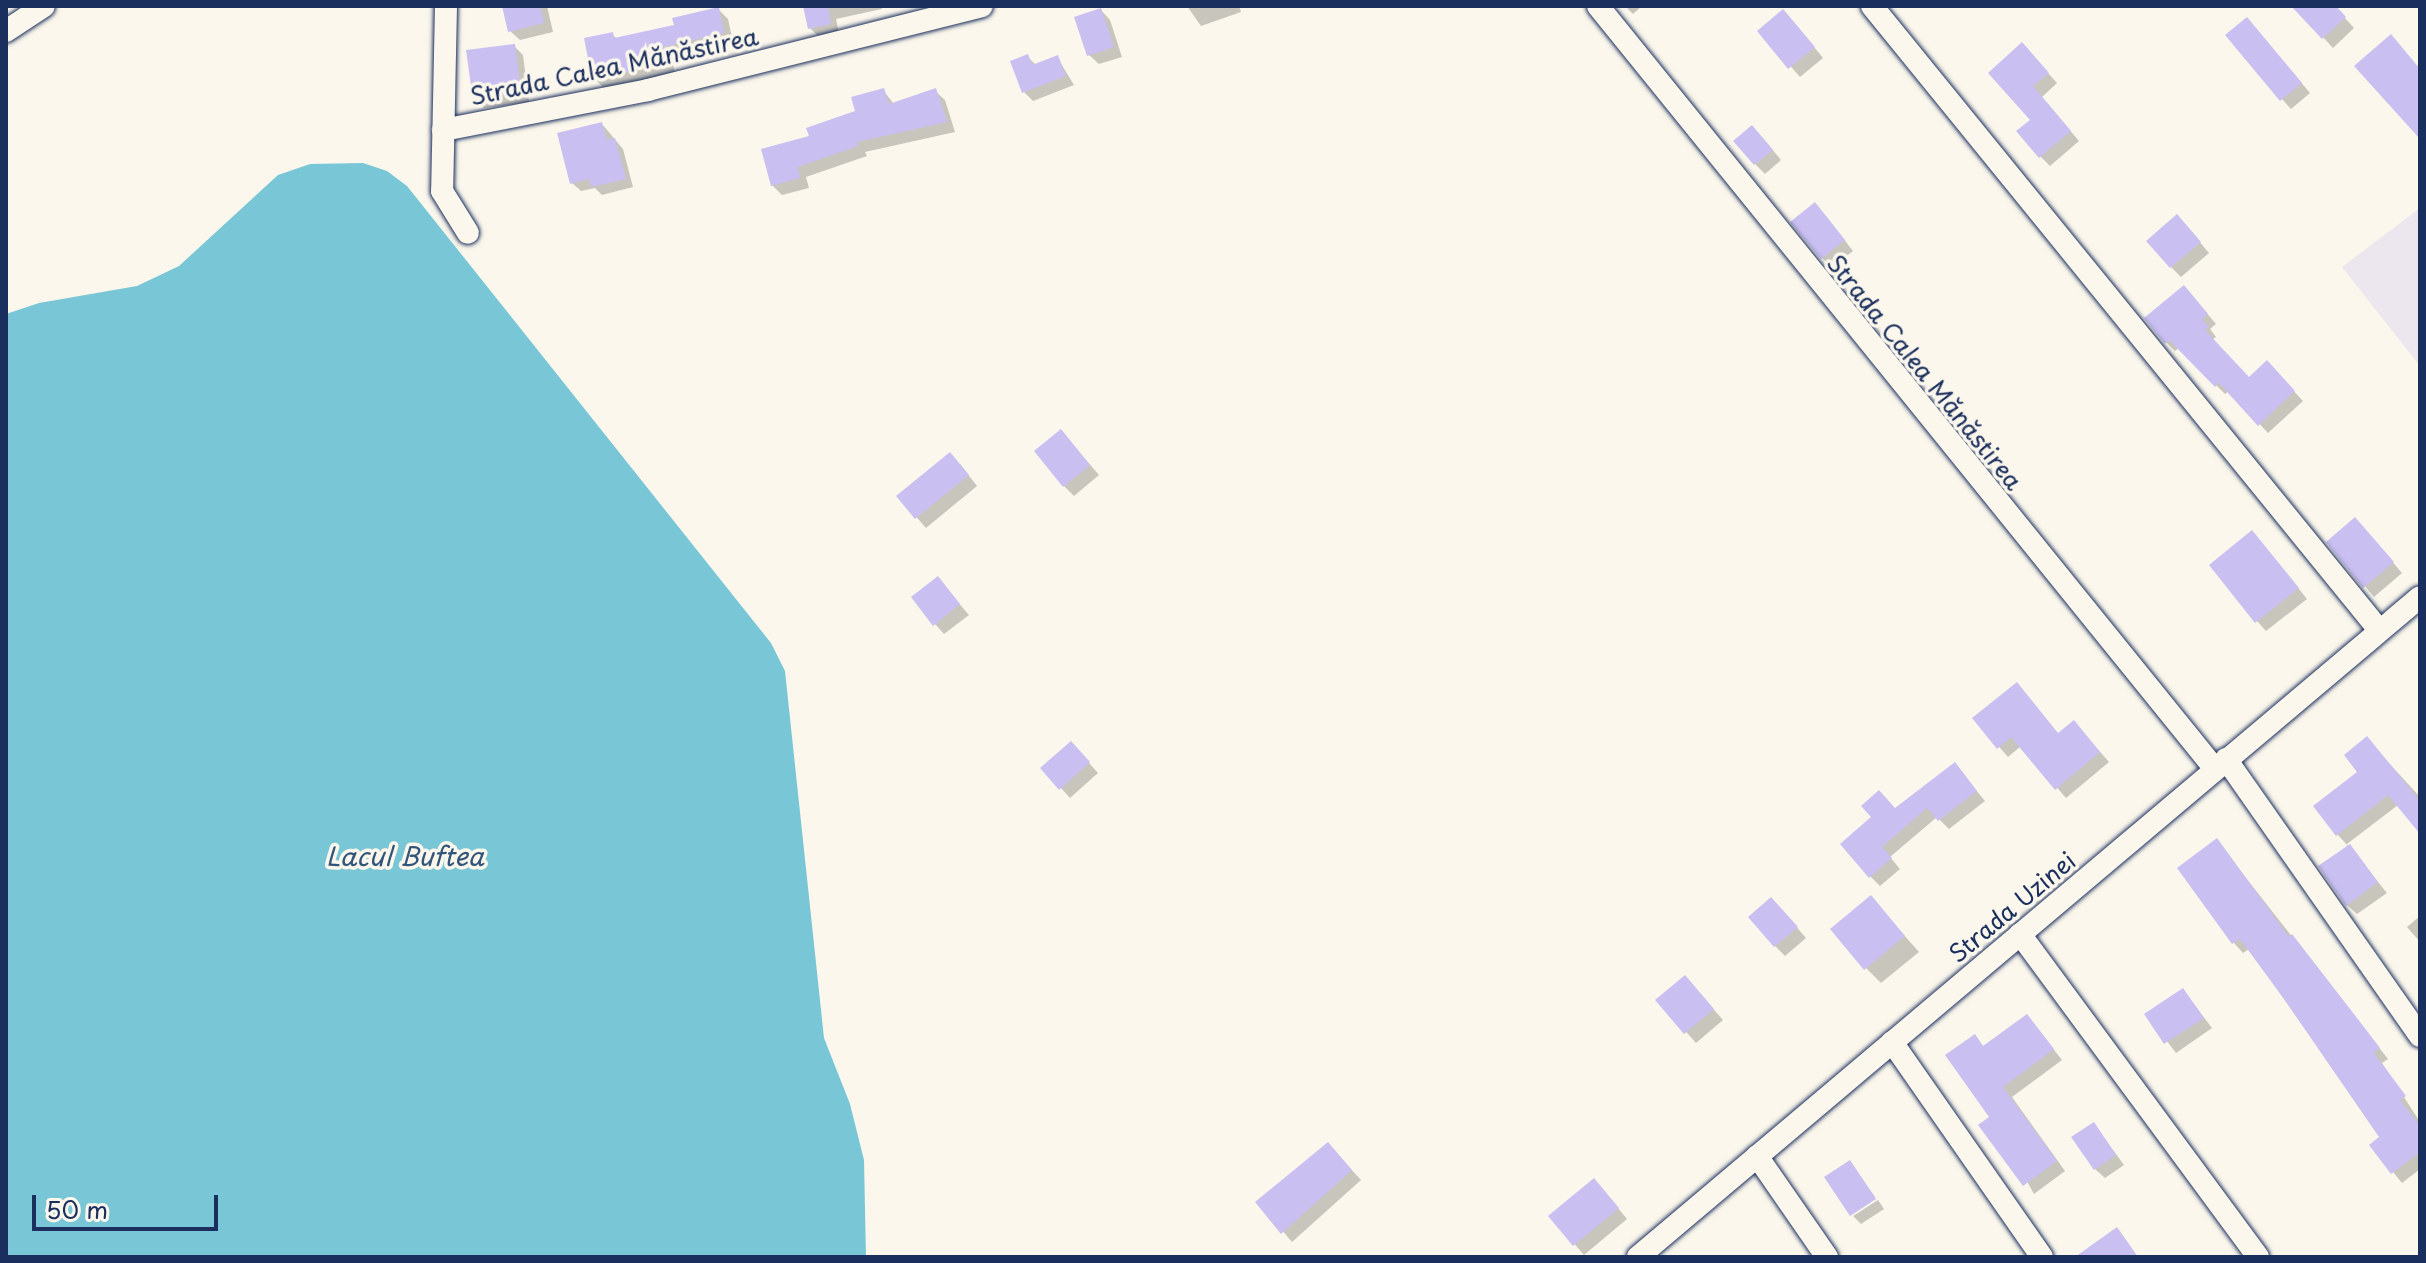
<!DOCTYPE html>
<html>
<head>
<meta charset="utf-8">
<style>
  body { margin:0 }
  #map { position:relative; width:2426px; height:1263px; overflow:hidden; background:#fbf7ec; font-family:"Playpen Sans",sans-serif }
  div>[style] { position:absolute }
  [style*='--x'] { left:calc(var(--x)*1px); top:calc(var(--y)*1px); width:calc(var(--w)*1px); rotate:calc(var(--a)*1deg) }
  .built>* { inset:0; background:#ece6ee }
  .water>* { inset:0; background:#79c7d6 }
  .shadow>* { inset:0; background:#0003 }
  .building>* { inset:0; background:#cabff1 }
  .roads { filter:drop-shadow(0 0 2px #1b2f5e) drop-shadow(0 0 2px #1b2f5e) }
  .street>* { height:22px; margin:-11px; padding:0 11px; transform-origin:11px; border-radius:11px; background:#fbf7ec }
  span { translate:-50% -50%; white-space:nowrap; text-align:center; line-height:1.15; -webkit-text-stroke:7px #fbf7ec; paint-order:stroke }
  .street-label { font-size:24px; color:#1b2f5e }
  .water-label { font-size:26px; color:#32557c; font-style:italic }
  .frame { position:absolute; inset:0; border:8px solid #1b2f5e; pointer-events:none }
  .scale { position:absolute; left:32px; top:1195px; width:186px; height:36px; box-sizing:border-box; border:4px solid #1b2f5e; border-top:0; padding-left:10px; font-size:24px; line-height:28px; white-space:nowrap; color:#1b2f5e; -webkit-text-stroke:6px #fbf7ec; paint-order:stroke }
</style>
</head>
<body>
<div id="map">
  <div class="built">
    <div style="clip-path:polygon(2420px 208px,2420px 366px,2342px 267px)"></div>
  </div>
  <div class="water">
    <div style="clip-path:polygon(363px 163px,387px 171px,407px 186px,771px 643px,785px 671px,824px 1038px,850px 1104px,864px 1160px,866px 1257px,6px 1257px,6px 314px,39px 303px,137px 286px,179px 266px,278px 175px,310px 164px)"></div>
  </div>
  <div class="shadow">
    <div style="clip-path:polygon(504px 6px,547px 6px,553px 32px,520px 40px,510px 31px)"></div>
    <div style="clip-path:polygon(805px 6px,881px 6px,882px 9px,836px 19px,839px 33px,819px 37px,810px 28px)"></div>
    <div style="clip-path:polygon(1187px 6px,1239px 6px,1241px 12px,1201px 26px)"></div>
    <div style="clip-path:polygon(1625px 6px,1642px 6px,1633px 14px)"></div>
    <div style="clip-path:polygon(2300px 6px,2334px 6px,2354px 28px,2333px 48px,2297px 9px)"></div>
    <div style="clip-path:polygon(718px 9px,728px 19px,733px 42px,671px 57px,675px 73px,604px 88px,594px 78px,612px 34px,618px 40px,676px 26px)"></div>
    <div style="clip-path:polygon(1101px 10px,1110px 20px,1122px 57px,1099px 64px,1089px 55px)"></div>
    <div style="clip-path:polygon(1793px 21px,1823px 58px,1800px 77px,1760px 31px)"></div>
    <div style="clip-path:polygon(2256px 29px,2310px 93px,2291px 109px,2282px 99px)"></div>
    <div style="clip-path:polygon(514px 46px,523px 55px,529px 102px,484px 108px,475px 99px)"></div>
    <div style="clip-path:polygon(2032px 55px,2057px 83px,2042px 97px,2079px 141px,2050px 166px,2040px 156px,2033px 120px)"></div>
    <div style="clip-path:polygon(1027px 56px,1036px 65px,1057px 57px,1074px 85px,1033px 101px,1024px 92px)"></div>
    <div style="clip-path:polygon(883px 90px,894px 104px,935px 91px,945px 100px,955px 132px,865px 152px,867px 156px,806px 177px,809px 188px,782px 195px,772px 185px,812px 138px,857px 113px)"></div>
    <div style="clip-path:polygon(602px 124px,623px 149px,633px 187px,602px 195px,595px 188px,581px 191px,572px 183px)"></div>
    <div style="clip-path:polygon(1762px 137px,1781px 160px,1765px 174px,1755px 164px)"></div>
    <div style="clip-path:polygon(1825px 215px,1853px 251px,1832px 267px,1822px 258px)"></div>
    <div style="clip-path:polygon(2187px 227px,2209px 253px,2181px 277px,2171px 267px)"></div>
    <div style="clip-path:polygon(2193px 297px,2216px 324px,2210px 329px,2216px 337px,2212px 340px,2249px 379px,2276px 372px,2303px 401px,2268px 433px,2229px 391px,2225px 394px,2179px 348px,2175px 351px,2166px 342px)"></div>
    <div style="clip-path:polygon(1061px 431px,1099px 475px,1074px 496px,1064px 486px)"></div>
    <div style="clip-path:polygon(960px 464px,977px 486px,926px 528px,899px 497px)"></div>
    <div style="clip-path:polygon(2365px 530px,2402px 573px,2374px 597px,2329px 543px)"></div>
    <div style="clip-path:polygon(2262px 543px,2307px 599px,2266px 631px,2257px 621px)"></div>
    <div style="clip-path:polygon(938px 579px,969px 615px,944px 634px,935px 624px)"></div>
    <div style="clip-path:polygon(1975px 719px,2059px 735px,2083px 732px,2109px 762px,2066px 798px,2021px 746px,2008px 757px)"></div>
    <div style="clip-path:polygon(2376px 749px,2420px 797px,2420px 831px,2398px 805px,2347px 844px,2387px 893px,2357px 914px,2347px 905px,2349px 847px,2337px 834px,2360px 772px)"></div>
    <div style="clip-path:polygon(1080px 753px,1098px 773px,1070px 798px,1043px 768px)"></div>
    <div style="clip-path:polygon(1955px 765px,1985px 801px,1949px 829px,1937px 817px,1890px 857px,1900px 869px,1880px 886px,1870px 876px,1874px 818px,1896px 810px)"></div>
    <div style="clip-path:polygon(2217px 841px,2388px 1059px,2382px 1063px,2420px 1122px,2420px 1169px,2402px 1183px,2371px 1145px,2382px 1138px,2249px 949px,2243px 953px,2234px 943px,2180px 868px)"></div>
    <div style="clip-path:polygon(1871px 898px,1919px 952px,1881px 983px,1866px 968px)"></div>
    <div style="clip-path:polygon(1781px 909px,1806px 938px,1785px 956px,1775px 946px)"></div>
    <div style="clip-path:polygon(2420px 916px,2420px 942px,2407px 927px)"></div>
    <div style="clip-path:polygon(1694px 987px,1723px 1020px,1696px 1043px,1658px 1000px)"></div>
    <div style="clip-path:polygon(2183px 990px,2212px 1028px,2176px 1053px,2147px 1015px)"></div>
    <div style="clip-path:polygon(2027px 1016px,2062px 1060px,2012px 1097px,2065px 1171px,2034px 1194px,1992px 1118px,1974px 1037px,1985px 1048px)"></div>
    <div style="clip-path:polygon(2094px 1124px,2124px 1165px,2105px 1178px,2095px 1169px)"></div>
    <div style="clip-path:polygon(1338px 1155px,1361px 1180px,1292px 1242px,1258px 1202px)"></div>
    <div style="clip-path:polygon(1850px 1162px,1875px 1197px,1850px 1213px)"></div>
    <div style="clip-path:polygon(1603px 1190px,1627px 1219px,1584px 1255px,1550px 1216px)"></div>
    <div style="clip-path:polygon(1878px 1200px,1884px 1209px,1861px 1224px,1853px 1216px)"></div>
  </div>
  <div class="building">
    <div style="clip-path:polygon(502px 6px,540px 6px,544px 23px,508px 32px)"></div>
    <div style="clip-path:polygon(803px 6px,828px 6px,831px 24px,808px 29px)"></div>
    <div style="clip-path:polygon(2291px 6px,2336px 6px,2346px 17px,2322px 39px)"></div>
    <div style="clip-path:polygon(719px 7px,724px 33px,663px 47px,666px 64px,592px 79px,584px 38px,613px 32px,614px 38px,674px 25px,672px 18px)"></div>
    <div style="clip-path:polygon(1101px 8px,1114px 47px,1087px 56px,1074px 17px)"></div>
    <div style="clip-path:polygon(1783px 9px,1815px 47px,1788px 69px,1757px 31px)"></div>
    <div style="clip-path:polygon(2247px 17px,2302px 83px,2280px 101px,2225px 35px)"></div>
    <div style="clip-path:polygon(2391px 34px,2420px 69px,2420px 139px,2354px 66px)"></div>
    <div style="clip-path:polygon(2022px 42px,2049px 73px,2033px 86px,2071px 131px,2039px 158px,2016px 131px,2030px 120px,1988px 73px)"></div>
    <div style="clip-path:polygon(515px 44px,521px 93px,473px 100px,466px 50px)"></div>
    <div style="clip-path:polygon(1028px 54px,1032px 65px,1058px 55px,1066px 76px,1022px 93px,1010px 61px)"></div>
    <div style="clip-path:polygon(884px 88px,889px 104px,936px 88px,947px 122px,857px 142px,858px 146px,798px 167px,800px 178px,771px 186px,761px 149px,809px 136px,806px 128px,855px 111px,851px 97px)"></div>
    <div style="clip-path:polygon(602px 122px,607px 140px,615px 138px,626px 179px,591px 187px,589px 179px,570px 184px,557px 133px)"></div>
    <div style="clip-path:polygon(1752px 125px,1773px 150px,1754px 165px,1733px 141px)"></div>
    <div style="clip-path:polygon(1815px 202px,1845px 240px,1821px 259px,1790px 222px)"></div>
    <div style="clip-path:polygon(2177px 214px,2201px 242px,2170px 268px,2146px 241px)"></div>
    <div style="clip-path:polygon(2184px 285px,2208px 314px,2202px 319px,2209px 327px,2205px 330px,2249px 377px,2267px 360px,2295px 391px,2258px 426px,2219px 383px,2215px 387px,2169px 340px,2165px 344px,2144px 318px)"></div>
    <div style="clip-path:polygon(1061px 429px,1090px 465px,1063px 487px,1034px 451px)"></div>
    <div style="clip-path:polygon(950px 452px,969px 475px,915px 519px,896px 496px)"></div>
    <div style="clip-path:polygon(2355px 517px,2394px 562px,2363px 588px,2326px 542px)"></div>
    <div style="clip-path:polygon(2252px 530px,2299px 588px,2255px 623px,2209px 565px)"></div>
    <div style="clip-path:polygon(938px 576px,960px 604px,933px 626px,911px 597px)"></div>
    <div style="clip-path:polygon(2017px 682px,2058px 733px,2074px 720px,2100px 752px,2055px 790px,2011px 737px,1997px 749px,1972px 718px)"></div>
    <div style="clip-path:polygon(2367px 736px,2420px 801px,2420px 834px,2388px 795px,2336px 836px,2313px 806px,2357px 772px,2344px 755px)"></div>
    <div style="clip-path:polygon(1071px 741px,1090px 762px,1059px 790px,1040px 768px)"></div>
    <div style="clip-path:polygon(1955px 762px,1977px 791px,1938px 821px,1927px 808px,1882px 847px,1892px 858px,1869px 878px,1840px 844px,1871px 817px,1861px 806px,1879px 790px,1895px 808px)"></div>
    <div style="clip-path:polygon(2217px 838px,2289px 937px,2292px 934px,2357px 1018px,2380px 1048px,2374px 1053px,2406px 1096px,2400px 1100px,2420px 1126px,2420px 1152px,2391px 1174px,2369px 1145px,2379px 1137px,2284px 999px,2240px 939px,2232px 944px,2177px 868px)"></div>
    <div style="clip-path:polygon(2350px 844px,2378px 882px,2346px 906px,2318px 866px)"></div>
    <div style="clip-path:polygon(1871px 895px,1905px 936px,1864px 970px,1830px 929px)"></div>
    <div style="clip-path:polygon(1771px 897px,1798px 927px,1774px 947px,1748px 917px)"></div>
    <div style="clip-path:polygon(1685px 975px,1714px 1009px,1684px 1034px,1655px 1000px)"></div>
    <div style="clip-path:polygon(2183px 988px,2204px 1018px,2164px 1044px,2144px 1014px)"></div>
    <div style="clip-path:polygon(2027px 1014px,2054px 1049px,2003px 1087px,2057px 1161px,2023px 1186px,1978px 1125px,1989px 1117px,1945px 1055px,1975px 1034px,1983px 1046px)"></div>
    <div style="clip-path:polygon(2094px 1122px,2116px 1155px,2094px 1170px,2071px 1137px)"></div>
    <div style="clip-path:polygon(1328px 1142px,1352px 1170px,1281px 1234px,1255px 1202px)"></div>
    <div style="clip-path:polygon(1850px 1160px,1876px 1199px,1850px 1216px,1824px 1177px)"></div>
    <div style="clip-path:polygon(1594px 1178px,1619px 1208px,1573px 1246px,1548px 1216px)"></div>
    <div style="clip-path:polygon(2117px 1227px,2138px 1257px,2075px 1257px)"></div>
  </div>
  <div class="roads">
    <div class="street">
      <div style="--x:446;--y:6;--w:185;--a:91.2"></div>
      <div style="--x:442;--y:191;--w:49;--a:58.2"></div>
      <div style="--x:1598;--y:6;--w:981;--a:51.04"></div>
      <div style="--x:1872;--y:6;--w:805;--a:50.9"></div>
      <div style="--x:6;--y:31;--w:45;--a:-33.3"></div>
      <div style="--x:443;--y:130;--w:209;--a:-11"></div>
      <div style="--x:648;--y:90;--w:344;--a:-14.1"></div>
      <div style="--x:2226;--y:759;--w:338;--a:55"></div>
      <div style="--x:2020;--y:934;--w:401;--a:53.6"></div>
      <div style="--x:1892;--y:1042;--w:262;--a:55.1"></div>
      <div style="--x:1757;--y:1156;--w:123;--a:55.3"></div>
      <div style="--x:1638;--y:1257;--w:1023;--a:-40.16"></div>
    </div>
  </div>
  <div class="street-label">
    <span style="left:614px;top:66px;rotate:-12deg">Strada Calea Mănăstirea</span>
    <span style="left:1925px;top:372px;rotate:51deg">Strada Calea Mănăstirea</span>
    <span style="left:2012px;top:907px;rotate:-40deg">Strada Uzinei</span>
  </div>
  <div class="water-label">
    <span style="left:405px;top:856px">Lacul Buftea</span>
  </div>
  <div class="frame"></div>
  <div class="scale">50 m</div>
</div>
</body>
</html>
